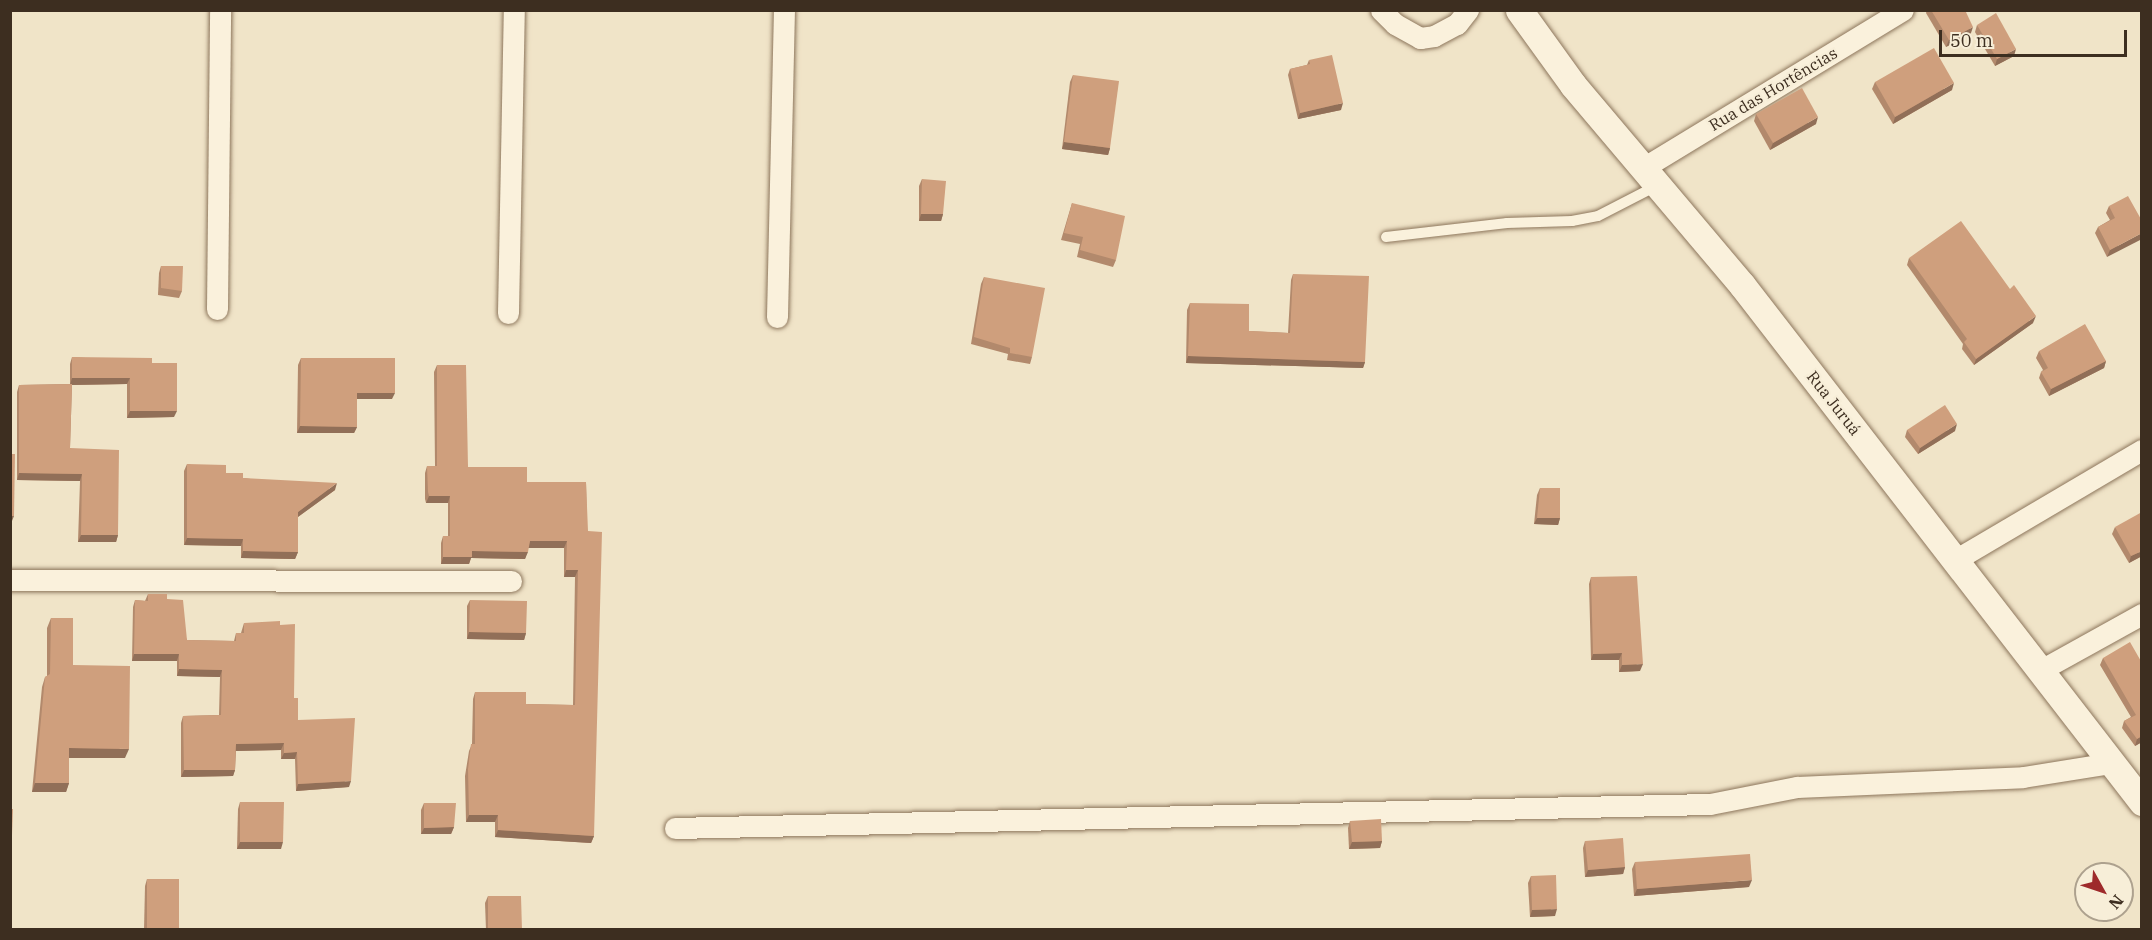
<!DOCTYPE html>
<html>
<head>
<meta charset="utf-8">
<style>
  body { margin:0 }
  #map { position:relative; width:2152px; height:940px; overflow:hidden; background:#f0e4c8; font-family:"IBM Plex Serif",serif }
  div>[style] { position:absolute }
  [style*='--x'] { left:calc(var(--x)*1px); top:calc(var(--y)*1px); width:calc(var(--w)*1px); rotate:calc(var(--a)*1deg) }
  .roads { filter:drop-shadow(0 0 2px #8d765c) drop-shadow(0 0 2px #8d765c) }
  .service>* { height:10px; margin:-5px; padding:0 5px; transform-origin:5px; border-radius:5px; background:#faf1dc }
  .minor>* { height:21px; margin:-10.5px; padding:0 10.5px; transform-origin:10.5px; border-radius:10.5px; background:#faf1dc }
  .tertiary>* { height:27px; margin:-13.5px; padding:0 13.5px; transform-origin:13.5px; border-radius:13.5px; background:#faf1dc }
  .wall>* { inset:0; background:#b2896c }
  .shaded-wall>* { inset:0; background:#916f58 }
  .building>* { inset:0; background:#cf9f7d }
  span { translate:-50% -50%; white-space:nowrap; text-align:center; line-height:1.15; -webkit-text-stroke:4.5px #f7eed8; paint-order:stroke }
  .street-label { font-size:16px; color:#3d2e20 }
  .frame { position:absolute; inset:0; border:12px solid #3d2e20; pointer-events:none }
  .north { position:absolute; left:2074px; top:862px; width:60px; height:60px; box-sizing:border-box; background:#f7eed8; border:2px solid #ada18e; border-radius:50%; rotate:130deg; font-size:16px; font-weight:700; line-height:24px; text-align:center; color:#3d2e20 }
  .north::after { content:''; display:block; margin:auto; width:21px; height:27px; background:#9e2a2b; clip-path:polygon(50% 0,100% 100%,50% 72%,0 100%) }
  .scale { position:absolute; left:1939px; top:30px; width:188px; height:27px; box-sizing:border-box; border:3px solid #3d2e20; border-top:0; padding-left:8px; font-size:18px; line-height:21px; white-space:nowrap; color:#3d2e20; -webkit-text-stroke:4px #f7eed8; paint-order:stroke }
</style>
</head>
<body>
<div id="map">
  <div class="roads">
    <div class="service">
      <div style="--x:1386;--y:237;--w:122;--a:-6.6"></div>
      <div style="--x:1507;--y:223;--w:65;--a:-1.8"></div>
      <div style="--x:1572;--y:221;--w:26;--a:-11"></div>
      <div style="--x:1598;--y:216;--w:65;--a:-27.3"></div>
    </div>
    <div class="minor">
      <div style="--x:1381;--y:10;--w:20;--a:45"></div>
      <div style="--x:1395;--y:24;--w:29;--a:29"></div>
      <div style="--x:1420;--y:38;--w:14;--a:-8"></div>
      <div style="--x:1434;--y:36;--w:26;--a:-28"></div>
      <div style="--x:1457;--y:24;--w:18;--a:-52"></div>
      <div style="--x:1643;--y:168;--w:304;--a:-31.3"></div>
      <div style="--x:217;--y:309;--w:299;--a:-89.4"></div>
      <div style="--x:508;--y:313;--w:303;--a:-88.9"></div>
      <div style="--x:777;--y:317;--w:307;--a:-88.7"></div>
      <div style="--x:1955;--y:560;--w:217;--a:-30.5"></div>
      <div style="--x:10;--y:580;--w:501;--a:0.11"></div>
      <div style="--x:2039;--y:671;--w:118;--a:-29"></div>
      <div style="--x:675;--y:828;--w:1035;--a:-1.33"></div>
      <div style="--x:1710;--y:804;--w:89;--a:-11.1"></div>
      <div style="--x:1797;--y:787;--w:226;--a:-2.5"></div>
      <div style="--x:2023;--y:777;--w:88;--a:-9.1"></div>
    </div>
    <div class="tertiary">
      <div style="--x:1519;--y:10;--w:92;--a:54.2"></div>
      <div style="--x:1573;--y:85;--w:262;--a:49.8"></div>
      <div style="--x:1742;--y:285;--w:654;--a:52.27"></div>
    </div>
  </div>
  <div class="wall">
    <div style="clip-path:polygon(1927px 10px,1965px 10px,1971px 33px,1946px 47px,1926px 13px)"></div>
    <div style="clip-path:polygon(1977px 25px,2014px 56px,1995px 66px,1975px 32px)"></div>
    <div style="clip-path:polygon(1309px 60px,1341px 110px,1298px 119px,1288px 75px,1290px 69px,1307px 65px)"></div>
    <div style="clip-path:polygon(1073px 75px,1110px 148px,1108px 155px,1062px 149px,1070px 82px)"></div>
    <div style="clip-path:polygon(1875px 82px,1952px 90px,1893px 124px,1872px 89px)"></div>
    <div style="clip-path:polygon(1756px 114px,1816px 124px,1770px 150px,1754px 121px)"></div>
    <div style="clip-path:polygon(922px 179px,943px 214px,941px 221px,919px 221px,919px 186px)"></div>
    <div style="clip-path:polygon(1072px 203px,1116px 260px,1113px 267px,1077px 257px,1080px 244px,1061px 240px)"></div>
    <div style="clip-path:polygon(2109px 206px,2142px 221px,2107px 257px,2095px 233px,2098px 227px,2110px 220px,2106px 213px)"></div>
    <div style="clip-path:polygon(1909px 258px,2033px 323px,1974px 365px,1962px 349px,1963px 344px,1907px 265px)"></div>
    <div style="clip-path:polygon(161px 266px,182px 291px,179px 298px,158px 295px,159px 273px)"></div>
    <div style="clip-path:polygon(1293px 274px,1365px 362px,1363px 368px,1186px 363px,1187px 310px,1190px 303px,1249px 331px,1288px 333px,1291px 280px)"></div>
    <div style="clip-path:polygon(984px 277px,1032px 357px,1030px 364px,1007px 360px,1008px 354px,971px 344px,981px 284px)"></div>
    <div style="clip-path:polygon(2039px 351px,2106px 361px,2104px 368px,2049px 396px,2039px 378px,2041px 372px,2043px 370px,2036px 358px)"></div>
    <div style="clip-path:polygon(72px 357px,152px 363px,174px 417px,127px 418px,127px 384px,72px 385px,70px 448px,118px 535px,116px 542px,78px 542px,80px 481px,17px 480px,17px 392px,19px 385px,70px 384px,70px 364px)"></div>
    <div style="clip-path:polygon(301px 358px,392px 399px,357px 399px,357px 427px,354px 433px,297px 433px,298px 365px)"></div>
    <div style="clip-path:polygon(437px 365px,468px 467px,527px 482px,586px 482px,594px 836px,591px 843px,495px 837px,495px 822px,466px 822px,465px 776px,469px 751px,472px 744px,473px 699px,475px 692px,526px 704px,573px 705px,575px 577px,564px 577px,564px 548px,528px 548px,525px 559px,471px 558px,469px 564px,441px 564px,441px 543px,443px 536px,448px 536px,448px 503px,426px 503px,425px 499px,425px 473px,427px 466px,435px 466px,434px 372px)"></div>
    <div style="clip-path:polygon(1907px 430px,1955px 431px,1918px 454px,1905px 437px)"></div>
    <div style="clip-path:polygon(187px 464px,226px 473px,243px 478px,335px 490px,298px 517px,298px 552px,295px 559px,241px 558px,241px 546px,184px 545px,184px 471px)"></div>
    <div style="clip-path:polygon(1540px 488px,1560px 518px,1558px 525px,1534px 524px,1537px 495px)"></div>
    <div style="clip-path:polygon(2115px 527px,2142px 556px,2129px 563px,2112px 534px)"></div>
    <div style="clip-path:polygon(1591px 577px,1640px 671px,1619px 672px,1619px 660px,1591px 660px,1589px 584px)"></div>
    <div style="clip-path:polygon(148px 594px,167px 599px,187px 640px,234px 641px,236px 633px,241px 633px,244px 623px,280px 625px,298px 720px,349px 787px,296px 791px,295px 759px,281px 759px,281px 750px,236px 751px,235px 770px,233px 776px,181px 777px,181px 723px,183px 716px,219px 715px,220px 677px,177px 676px,177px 661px,132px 661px,133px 607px,135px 600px,145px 601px)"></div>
    <div style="clip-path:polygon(470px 600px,526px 633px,524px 640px,467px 639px,467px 606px)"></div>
    <div style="clip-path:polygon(51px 618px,73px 665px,125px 758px,69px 758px,69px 783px,66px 792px,32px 792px,42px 687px,45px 677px,47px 676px,47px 628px)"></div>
    <div style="clip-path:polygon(2103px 658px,2142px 663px,2142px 742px,2135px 746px,2122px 728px,2124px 721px,2131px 717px,2100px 665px)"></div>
    <div style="clip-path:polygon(240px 802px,281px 849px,237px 849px,238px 809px)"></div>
    <div style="clip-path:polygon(424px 803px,454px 827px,451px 834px,421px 834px,421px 810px)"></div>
    <div style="clip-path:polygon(1350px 821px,1382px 841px,1380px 848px,1349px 849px,1348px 828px)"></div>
    <div style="clip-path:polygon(1585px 841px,1625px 867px,1623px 874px,1585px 877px,1583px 848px)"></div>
    <div style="clip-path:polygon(1635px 862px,1749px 887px,1634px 896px,1632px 869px)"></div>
    <div style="clip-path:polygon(1531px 876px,1555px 916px,1530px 917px,1528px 883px)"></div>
    <div style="clip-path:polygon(147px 879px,179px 930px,144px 930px,145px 886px)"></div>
    <div style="clip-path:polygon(488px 896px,522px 930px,486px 930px,485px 903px)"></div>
  </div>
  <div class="shaded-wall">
    <div style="clip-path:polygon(1973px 27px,1971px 33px,1946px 47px,1949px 40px)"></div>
    <div style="clip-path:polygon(2016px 49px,2014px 56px,1995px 66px,1997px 59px)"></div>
    <div style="clip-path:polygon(1954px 83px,1952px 90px,1893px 124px,1895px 117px)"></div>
    <div style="clip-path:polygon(1343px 103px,1341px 110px,1298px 119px,1300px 113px)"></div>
    <div style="clip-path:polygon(1818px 117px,1816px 124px,1770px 150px,1773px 143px)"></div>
    <div style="clip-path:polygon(1064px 142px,1110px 148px,1108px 155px,1062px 149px)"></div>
    <div style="clip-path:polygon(921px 214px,943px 214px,941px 221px,919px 221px)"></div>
    <div style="clip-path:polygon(2142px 233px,2142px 239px,2107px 257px,2110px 250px)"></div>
    <div style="clip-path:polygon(2036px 316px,2033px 323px,1974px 365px,1976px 359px)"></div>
    <div style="clip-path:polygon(1188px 356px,1365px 362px,1363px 368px,1186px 363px)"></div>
    <div style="clip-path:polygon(2106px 361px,2104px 368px,2049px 396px,2051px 389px)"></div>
    <div style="clip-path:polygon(72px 378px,130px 378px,127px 384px,70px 385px)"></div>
    <div style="clip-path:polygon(357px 393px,395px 393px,392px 399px,354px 399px)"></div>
    <div style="clip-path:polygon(130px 411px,177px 411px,174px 417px,127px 418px)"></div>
    <div style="clip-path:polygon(1957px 424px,1955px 431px,1918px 454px,1920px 448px)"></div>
    <div style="clip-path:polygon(300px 426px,357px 427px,354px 433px,297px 433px)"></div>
    <div style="clip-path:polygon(19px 473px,82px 474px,80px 481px,17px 480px)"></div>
    <div style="clip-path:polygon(337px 483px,335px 490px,295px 519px,298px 512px)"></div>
    <div style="clip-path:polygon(429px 496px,450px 496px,448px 503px,426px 503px)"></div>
    <div style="clip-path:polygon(10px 516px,14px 516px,10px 526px)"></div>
    <div style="clip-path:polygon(1537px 518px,1560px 518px,1558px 525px,1534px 524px)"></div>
    <div style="clip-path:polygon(81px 535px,118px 535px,116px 542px,78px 542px)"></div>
    <div style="clip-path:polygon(187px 538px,243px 539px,241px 546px,184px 545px)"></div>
    <div style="clip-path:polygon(530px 541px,567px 541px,564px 548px,528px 548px)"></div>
    <div style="clip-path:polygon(243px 551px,298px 552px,295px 559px,241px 558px)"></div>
    <div style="clip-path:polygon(472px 551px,528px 552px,525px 559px,471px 558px,469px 564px,441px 564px,443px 557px)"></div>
    <div style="clip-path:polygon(2142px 551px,2142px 556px,2129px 563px,2131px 556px)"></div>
    <div style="clip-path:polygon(566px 570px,578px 570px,575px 577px,564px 577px)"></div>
    <div style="clip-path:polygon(469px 632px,526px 633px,524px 640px,467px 639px)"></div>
    <div style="clip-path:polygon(1622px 653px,1619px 660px,1591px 660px,1593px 654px)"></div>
    <div style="clip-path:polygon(134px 654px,179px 654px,177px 661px,132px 661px)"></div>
    <div style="clip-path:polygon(1643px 664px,1640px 671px,1619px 672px,1622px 665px)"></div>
    <div style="clip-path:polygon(179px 669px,222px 670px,220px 677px,177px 676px)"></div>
    <div style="clip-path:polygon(2142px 736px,2142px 742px,2135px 746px,2137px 739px)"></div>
    <div style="clip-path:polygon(284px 743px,281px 750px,233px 751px,236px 744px)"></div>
    <div style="clip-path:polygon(69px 748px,129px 749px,125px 758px,66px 758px)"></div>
    <div style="clip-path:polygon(297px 752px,295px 759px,281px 759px,284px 753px)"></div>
    <div style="clip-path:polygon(184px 770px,235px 770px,233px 776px,181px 777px)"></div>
    <div style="clip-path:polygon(351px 781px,349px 787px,296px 791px,298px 784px)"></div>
    <div style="clip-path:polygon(35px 783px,69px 783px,66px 792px,32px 792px)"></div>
    <div style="clip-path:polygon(469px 815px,498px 815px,495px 822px,466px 822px)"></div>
    <div style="clip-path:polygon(454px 827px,451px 834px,421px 834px,424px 828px)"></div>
    <div style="clip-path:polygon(498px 830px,594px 836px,591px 843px,495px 837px)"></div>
    <div style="clip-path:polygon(1382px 841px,1380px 848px,1349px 849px,1352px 842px)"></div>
    <div style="clip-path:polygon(240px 842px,283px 842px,281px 849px,237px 849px)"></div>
    <div style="clip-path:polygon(1625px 867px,1623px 874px,1585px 877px,1588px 870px)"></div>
    <div style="clip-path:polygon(1752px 880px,1749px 887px,1634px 896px,1637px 889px)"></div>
    <div style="clip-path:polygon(1557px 909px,1555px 916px,1530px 917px,1532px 910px)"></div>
  </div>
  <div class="building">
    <div style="clip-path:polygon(1931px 10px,1965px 10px,1973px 27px,1949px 40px)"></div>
    <div style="clip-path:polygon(1996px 13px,2016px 49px,1997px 59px,1977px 25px)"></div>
    <div style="clip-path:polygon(1934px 48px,1954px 83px,1895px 117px,1875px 82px)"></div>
    <div style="clip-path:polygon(1332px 55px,1343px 103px,1300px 113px,1290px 69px,1310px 64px,1309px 60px)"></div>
    <div style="clip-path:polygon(1073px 75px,1119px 81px,1110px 148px,1064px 142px)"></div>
    <div style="clip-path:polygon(1802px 88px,1818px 117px,1773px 143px,1756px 114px)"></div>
    <div style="clip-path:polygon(922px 179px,946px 181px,943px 214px,921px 214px)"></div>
    <div style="clip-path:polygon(2128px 196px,2142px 221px,2142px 233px,2110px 250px,2098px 227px,2115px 218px,2109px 206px)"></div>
    <div style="clip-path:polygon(1072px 203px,1125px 216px,1116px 260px,1080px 250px,1083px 237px,1064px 233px)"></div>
    <div style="clip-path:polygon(1961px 221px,2010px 289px,2014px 285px,2036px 316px,1976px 359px,1964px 342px,1967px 339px,1909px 258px)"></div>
    <div style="clip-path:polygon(161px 266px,183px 266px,182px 291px,161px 288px)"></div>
    <div style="clip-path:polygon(1293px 274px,1369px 276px,1365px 362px,1188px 356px,1190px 303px,1249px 304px,1249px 331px,1290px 333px)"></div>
    <div style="clip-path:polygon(984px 277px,1045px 288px,1032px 357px,1010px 353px,1010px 348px,974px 337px)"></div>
    <div style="clip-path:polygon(2085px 324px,2106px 361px,2051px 389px,2041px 372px,2048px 368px,2039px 351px)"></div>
    <div style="clip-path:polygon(72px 357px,152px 358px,152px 363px,177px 363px,177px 411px,130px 411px,130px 378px,72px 378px)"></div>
    <div style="clip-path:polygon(301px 358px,395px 358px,395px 393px,357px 393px,357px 427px,300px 426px)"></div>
    <div style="clip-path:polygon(437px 365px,466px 365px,468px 467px,527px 467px,527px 482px,586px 482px,588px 531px,602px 532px,594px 836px,498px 830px,498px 815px,469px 815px,468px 769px,471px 744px,475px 744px,475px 692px,526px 692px,526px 704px,575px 705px,578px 570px,566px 570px,567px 541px,530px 541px,528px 552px,472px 551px,472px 557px,443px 557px,443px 536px,450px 536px,450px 496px,429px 496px,428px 492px,427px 466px,437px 466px)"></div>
    <div style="clip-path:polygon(72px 384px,70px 448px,119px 450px,118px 535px,81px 535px,82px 474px,19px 473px,19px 385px)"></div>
    <div style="clip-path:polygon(1945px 405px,1957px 424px,1920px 448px,1907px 430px)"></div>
    <div style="clip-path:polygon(10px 454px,15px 454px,14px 516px,10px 516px)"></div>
    <div style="clip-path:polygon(187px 464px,226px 465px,226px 473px,243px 473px,243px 478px,337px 483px,298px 512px,298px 552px,243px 551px,243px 539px,187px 538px)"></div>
    <div style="clip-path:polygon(1540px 488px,1560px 488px,1560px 518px,1537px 518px)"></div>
    <div style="clip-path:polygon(2142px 512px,2142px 551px,2131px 556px,2115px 527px)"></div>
    <div style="clip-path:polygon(1637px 576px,1643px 664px,1622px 665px,1622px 653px,1593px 654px,1591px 577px)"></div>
    <div style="clip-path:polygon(148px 594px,167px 594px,167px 599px,183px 600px,187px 640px,236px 641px,236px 633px,244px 633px,244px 623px,280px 621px,280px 625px,295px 624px,294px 698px,298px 698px,298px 720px,355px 718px,351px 781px,298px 784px,297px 752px,284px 753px,284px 743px,236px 744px,235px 770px,184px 770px,183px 716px,221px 715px,222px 670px,179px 669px,179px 654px,134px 654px,135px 600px,148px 601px)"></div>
    <div style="clip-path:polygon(470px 600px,527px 601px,526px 633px,469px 632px)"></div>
    <div style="clip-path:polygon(51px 618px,73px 618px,73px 665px,130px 666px,129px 749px,69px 748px,69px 783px,35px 783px,45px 677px,50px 674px)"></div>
    <div style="clip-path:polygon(2130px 642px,2142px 663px,2142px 736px,2137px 739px,2124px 721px,2136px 715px,2103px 658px)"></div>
    <div style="clip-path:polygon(240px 802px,284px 802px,283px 842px,240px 842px)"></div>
    <div style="clip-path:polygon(424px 803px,456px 803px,454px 827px,424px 828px)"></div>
    <div style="clip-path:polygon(10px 809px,13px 809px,12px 835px,10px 835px)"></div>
    <div style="clip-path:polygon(1381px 819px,1382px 841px,1352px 842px,1350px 821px)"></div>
    <div style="clip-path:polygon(1623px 838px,1625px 867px,1588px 870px,1585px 841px)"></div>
    <div style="clip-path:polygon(1750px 854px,1752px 880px,1637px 889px,1635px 862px)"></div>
    <div style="clip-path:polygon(1556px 875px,1557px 909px,1532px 910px,1531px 876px)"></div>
    <div style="clip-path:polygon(147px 879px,179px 879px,179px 930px,147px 930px)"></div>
    <div style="clip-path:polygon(488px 896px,521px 896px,522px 930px,488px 930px)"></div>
    <div style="clip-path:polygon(417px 929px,444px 929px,444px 930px,417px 930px)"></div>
  </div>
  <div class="street-label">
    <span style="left:1773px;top:89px;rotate:-31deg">Rua das Hortências</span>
    <span style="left:1834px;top:403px;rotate:52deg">Rua Juruá</span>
  </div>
  <div class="frame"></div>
  <div class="north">N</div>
  <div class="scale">50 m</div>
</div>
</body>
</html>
